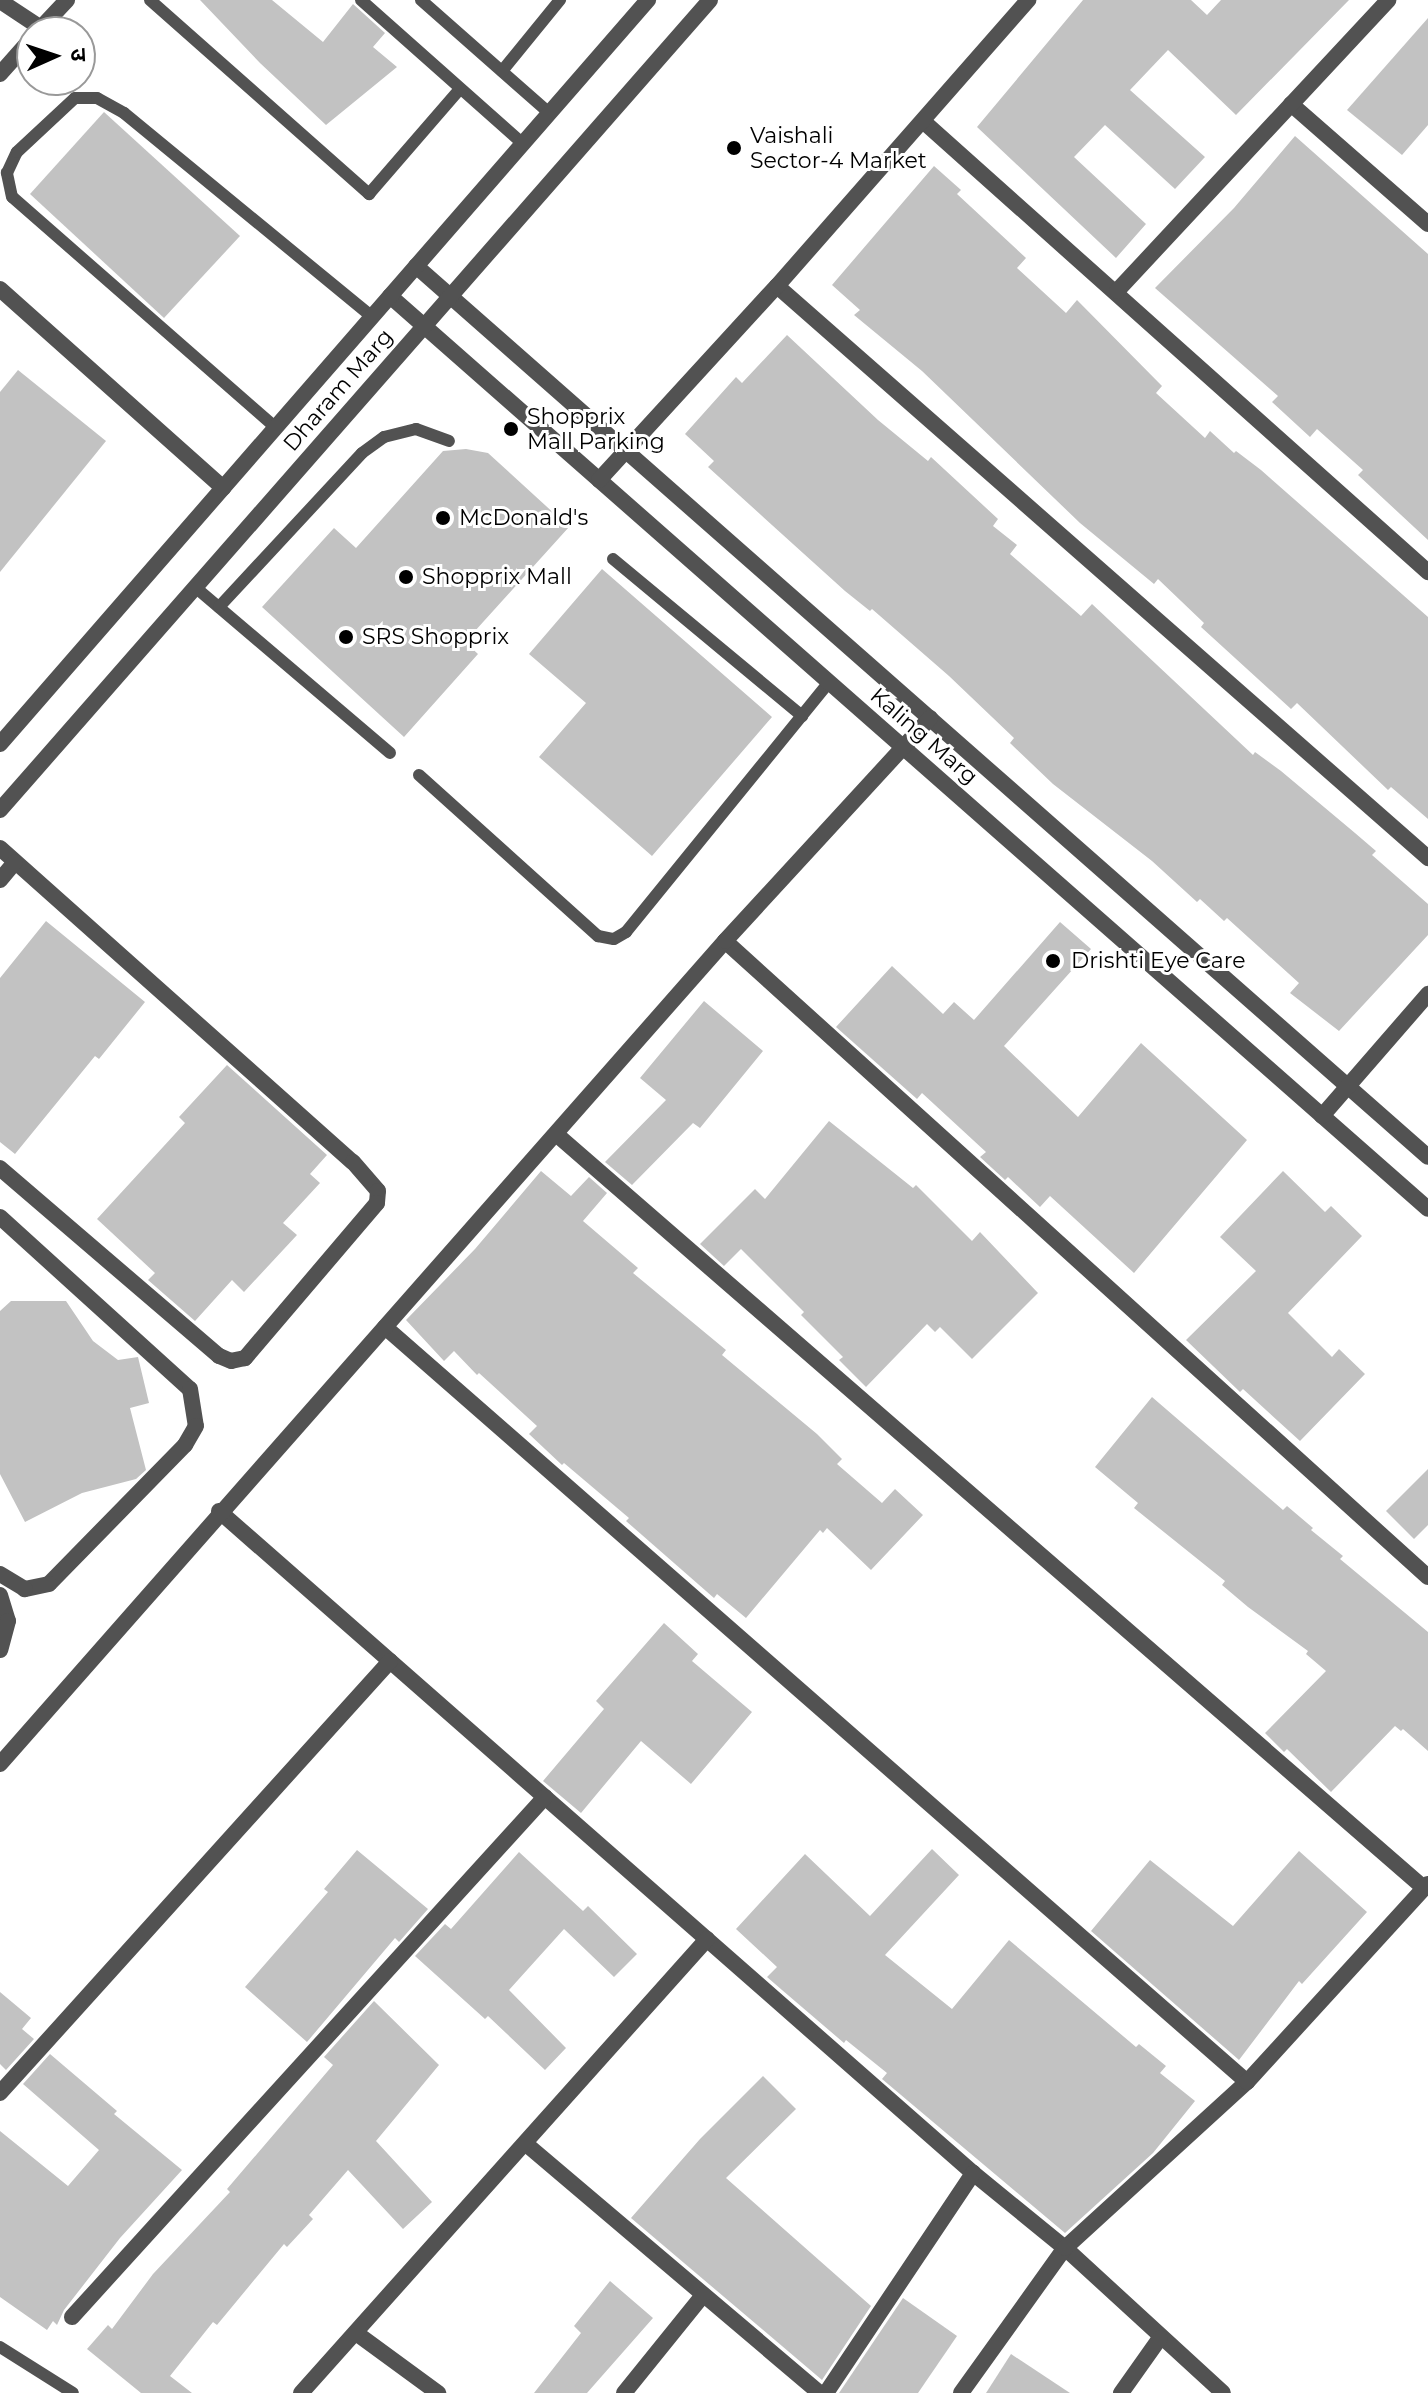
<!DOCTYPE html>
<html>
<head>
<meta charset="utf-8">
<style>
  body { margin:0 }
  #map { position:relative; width:1428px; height:2393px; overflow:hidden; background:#fff; font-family:Montserrat,"Noto Sans Devanagari",sans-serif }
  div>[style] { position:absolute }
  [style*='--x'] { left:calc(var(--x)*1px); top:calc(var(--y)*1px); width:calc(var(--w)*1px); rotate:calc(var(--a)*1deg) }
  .building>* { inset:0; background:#c2c2c2 }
  .service>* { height:12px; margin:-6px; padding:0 6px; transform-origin:6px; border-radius:6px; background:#525252 }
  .minor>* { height:16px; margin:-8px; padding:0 8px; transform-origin:8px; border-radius:8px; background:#525252 }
  .tertiary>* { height:16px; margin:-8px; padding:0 8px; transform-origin:8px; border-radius:8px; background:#525252 }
  .dots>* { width:22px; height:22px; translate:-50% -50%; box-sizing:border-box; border:4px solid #fff; border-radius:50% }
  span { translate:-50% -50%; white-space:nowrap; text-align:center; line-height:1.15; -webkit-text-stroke:6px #fff; paint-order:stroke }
  .poi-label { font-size:22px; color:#000 }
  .left { translate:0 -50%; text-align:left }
  .street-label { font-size:22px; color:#000 }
  .north { position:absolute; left:16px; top:16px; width:80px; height:80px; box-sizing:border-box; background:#fff; border:2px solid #999; border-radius:50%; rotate:87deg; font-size:22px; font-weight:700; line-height:32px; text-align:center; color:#000 }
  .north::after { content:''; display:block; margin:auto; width:28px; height:36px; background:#000; clip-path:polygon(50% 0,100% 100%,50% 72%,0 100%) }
</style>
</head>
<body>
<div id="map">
  <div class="building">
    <div style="clip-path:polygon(200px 0,272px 0,323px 42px,353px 4px,385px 33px,373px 47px,397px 67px,326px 125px,260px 63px)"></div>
    <div style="clip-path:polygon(1083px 0,1191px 0,1207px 15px,1221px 0,1349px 0,1236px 115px,1168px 50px,1130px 90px,1205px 157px,1175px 189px,1105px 125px,1074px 157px,1146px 224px,1116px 258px,977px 127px)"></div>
    <div style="clip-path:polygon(1428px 18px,1428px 125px,1402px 155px,1347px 110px)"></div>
    <div style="clip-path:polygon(104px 112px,240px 236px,164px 318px,30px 194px)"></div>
    <div style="clip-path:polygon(1295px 136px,1428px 254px,1428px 540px,1358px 475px,1363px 470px,1317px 429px,1310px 437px,1272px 402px,1278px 396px,1155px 288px,1234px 208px)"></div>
    <div style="clip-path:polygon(934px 166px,961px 190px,957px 194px,1026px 258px,1017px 268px,1066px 313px,1077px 300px,1162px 386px,1156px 393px,1205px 438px,1210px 431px,1234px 453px,1236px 451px,1261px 470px,1428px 617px,1428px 819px,1391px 787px,1388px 790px,1297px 703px,1291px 709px,1201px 627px,1204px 623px,1158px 579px,1154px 584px,1080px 523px,922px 371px,854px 315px,860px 310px,832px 285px)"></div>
    <div style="clip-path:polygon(787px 335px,878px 420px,928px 461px,931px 457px,998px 519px,993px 526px,1017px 545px,1010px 554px,1081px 616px,1092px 604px,1253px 755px,1255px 752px,1281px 771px,1355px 833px,1376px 851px,1372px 855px,1428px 904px,1428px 935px,1339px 1031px,1290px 993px,1299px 983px,1227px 918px,1224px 921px,1200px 899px,1197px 902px,1152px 861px,1053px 784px,1010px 743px,1014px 738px,949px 676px,872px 609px,870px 611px,845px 591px,708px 467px,714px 461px,685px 434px,736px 377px,742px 383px)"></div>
    <div style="clip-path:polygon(18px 370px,106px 441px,0 572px,0 392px)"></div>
    <div style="clip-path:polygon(466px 449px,488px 453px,569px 527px,465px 642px,478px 654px,404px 737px,262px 607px,334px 528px,356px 548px,443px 451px)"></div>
    <div style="clip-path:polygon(602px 569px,772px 717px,652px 856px,539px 757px,586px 703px,529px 654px)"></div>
    <div style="clip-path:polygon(46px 921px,145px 1002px,99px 1059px,95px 1056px,15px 1154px,0 1142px,0 978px)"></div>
    <div style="clip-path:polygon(1060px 922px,1091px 949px,1004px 1046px,1078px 1117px,1141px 1043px,1247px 1140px,1134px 1273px,1050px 1196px,1040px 1207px,1008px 1177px,1005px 1180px,980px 1157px,986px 1152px,922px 1093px,917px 1099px,836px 1027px,892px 966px,943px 1014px,954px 1002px,974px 1020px)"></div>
    <div style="clip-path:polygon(704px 1001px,763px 1051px,700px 1128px,693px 1123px,632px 1185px,605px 1162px,666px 1100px,640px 1078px)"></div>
    <div style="clip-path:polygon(227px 1065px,327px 1155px,310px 1174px,320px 1183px,283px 1223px,297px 1235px,244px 1292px,232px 1280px,195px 1321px,148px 1280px,155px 1273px,97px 1219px,185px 1123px,179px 1117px)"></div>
    <div style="clip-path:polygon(829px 1121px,913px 1188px,916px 1185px,972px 1241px,980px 1232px,1038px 1293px,972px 1359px,940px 1327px,935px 1332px,927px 1324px,866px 1387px,839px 1360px,843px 1357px,801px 1315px,804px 1312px,741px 1249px,724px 1266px,700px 1244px,755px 1189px,765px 1199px)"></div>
    <div style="clip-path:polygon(541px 1171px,571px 1196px,589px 1177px,607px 1193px,583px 1221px,638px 1268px,633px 1273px,726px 1350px,722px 1355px,817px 1434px,842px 1459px,837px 1464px,882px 1503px,895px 1489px,923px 1515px,871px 1570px,827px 1528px,823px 1533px,820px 1530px,746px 1618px,717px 1594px,714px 1598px,626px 1521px,629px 1518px,564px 1463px,562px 1465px,529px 1434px,537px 1426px,479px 1373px,477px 1375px,454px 1351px,444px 1361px,406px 1320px,475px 1249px)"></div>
    <div style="clip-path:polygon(1283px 1171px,1325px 1212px,1331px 1206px,1362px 1236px,1288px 1313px,1332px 1357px,1339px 1349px,1365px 1374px,1300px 1441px,1243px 1389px,1240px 1392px,1186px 1340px,1256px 1271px,1220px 1237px)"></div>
    <div style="clip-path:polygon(11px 1301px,66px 1301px,93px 1341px,118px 1360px,138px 1357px,149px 1403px,130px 1408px,146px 1470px,136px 1479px,82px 1493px,25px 1522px,0 1474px,0 1311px)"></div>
    <div style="clip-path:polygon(1152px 1397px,1283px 1510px,1287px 1506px,1313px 1528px,1311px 1530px,1343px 1556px,1340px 1559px,1428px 1632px,1428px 1751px,1403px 1729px,1401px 1731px,1395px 1726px,1331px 1792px,1287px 1749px,1284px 1752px,1265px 1733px,1326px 1671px,1306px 1654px,1308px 1651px,1248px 1607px,1222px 1585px,1225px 1581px,1134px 1508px,1138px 1503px,1095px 1467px)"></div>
    <div style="clip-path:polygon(1428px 1469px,1428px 1525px,1414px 1539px,1386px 1511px)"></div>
    <div style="clip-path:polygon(664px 1623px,698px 1654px,692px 1661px,752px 1712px,691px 1784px,641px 1741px,581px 1813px,543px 1781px,604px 1709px,596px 1701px)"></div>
    <div style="clip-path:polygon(932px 1849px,959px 1875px,885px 1955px,952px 2009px,1009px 1940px,1136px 2047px,1139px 2044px,1166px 2066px,1160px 2073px,1195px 2101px,1153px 2153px,1065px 2233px,882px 2079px,887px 2073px,846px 2040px,844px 2043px,782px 1990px,767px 1977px,777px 1967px,736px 1929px,805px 1854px,870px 1916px)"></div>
    <div style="clip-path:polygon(357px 1850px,428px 1909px,399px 1942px,395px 1938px,307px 2042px,245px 1987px,328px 1892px,324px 1889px)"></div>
    <div style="clip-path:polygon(1299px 1851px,1367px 1912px,1302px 1984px,1299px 1981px,1239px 2060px,1091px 1931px,1150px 1860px,1233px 1926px)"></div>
    <div style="clip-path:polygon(519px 1852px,583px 1911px,588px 1906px,637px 1954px,614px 1977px,564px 1929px,509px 1990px,566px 2048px,545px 2070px,488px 2016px,485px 2019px,415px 1956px,445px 1924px,451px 1929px)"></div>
    <div style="clip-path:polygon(0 1992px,31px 2018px,22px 2029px,34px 2039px,6px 2070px,0 2064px)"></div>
    <div style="clip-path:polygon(374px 2001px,439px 2065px,376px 2141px,432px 2202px,403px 2229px,348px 2170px,309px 2215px,313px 2219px,287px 2247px,284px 2244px,217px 2325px,213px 2322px,170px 2376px,192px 2393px,141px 2393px,87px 2349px,108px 2325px,112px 2329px,153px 2274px,230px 2192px,227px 2189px,333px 2065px,324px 2057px)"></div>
    <div style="clip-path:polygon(50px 2054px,117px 2111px,114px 2114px,182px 2170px,120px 2238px,64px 2310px,57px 2325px,53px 2321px,47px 2330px,0 2297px,0 2131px,68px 2186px,99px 2150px,23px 2084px)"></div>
    <div style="clip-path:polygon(763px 2076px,796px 2109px,726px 2178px,871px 2306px,822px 2380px,631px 2218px,700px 2139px)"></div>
    <div style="clip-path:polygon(610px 2281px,653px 2318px,587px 2393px,534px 2393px,581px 2333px,574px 2326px)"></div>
    <div style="clip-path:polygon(903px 2298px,957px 2336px,918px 2393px,839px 2393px)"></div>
    <div style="clip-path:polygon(1011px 2354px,1070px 2393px,986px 2393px)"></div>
  </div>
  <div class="service">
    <div style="--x:150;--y:0;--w:293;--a:41.5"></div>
    <div style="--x:369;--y:194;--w:139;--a:-49.1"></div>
    <div style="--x:361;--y:0;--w:215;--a:41.6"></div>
    <div style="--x:421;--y:0;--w:171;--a:41.4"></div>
    <div style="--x:502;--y:71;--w:92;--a:-50.8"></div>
    <div style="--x:275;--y:427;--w:349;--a:-138.8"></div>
    <div style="--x:12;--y:197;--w:25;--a:-102"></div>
    <div style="--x:7;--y:173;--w:23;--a:-65"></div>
    <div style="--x:17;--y:152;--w:79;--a:-43"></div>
    <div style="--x:75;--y:98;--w:22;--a:0"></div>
    <div style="--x:97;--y:98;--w:31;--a:29"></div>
    <div style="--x:124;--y:113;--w:321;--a:39.4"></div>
    <div style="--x:613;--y:559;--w:246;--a:39.7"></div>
    <div style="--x:195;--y:587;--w:256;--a:40.4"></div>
    <div style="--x:219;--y:607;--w:210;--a:-47.1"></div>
    <div style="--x:362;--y:453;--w:27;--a:-36"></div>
    <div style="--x:384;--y:437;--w:33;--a:-14"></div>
    <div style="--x:416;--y:429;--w:35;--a:20"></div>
    <div style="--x:419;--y:775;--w:241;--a:42"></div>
    <div style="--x:598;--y:936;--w:16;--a:11"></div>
    <div style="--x:614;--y:939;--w:14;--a:-30"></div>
    <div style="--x:626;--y:932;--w:322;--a:-50.9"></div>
    <div style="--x:0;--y:2347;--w:86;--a:32.2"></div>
  </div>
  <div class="minor">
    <div style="--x:0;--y:1;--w:49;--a:33.4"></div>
    <div style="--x:37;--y:32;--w:44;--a:-46.8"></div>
    <div style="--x:0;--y:74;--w:48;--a:-48.4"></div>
    <div style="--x:1291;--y:104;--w:182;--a:41.2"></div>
    <div style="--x:924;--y:122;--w:676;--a:41.76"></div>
    <div style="--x:416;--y:266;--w:1348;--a:41.36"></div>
    <div style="--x:777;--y:286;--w:867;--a:41.3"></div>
    <div style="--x:0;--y:289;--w:299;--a:41.7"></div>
    <div style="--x:1117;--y:291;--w:398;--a:-47"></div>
    <div style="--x:390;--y:296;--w:1382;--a:41.33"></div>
    <div style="--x:599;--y:480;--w:263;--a:-47.5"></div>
    <div style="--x:777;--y:286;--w:381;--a:-48.7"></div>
    <div style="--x:0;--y:848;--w:472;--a:41.7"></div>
    <div style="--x:353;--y:1162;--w:38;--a:49"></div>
    <div style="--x:378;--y:1191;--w:12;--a:95"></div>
    <div style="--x:377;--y:1203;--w:204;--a:130.4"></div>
    <div style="--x:245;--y:1358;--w:14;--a:168"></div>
    <div style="--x:231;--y:1361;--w:13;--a:-157"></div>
    <div style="--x:219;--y:1356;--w:289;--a:-139.4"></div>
    <div style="--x:0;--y:880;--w:23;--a:-50"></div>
    <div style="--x:725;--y:941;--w:948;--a:42.14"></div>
    <div style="--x:1322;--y:1116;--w:162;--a:-49"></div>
    <div style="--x:556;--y:1134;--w:1150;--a:40.98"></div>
    <div style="--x:0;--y:1217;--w:256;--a:42.2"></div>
    <div style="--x:190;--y:1389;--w:37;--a:81"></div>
    <div style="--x:196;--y:1426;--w:22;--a:120"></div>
    <div style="--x:185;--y:1445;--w:194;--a:134.4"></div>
    <div style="--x:49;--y:1584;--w:25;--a:168"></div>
    <div style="--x:25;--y:1589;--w:29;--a:-149"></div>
    <div style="--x:385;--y:1327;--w:1146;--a:41.21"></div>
    <div style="--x:219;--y:1511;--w:1003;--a:41.28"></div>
    <div style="--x:973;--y:2173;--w:119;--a:39.2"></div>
    <div style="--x:1065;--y:2248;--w:214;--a:42.5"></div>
    <div style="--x:0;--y:1595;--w:27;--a:73"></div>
    <div style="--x:8;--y:1621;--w:30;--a:105"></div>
    <div style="--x:0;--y:1764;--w:1097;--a:-48.62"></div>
    <div style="--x:725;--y:941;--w:303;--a:-47.4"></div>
    <div style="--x:0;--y:2093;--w:582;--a:-47.92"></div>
    <div style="--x:526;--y:2144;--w:385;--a:40.3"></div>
    <div style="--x:72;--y:2317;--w:703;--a:-47.71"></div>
    <div style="--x:356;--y:2333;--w:102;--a:36.2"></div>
    <div style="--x:301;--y:2393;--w:609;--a:-48.19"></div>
    <div style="--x:624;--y:2393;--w:126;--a:-51.1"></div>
    <div style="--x:826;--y:2393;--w:265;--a:-56.2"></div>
    <div style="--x:961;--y:2393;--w:178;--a:-54.4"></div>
    <div style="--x:1065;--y:2248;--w:246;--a:-42.4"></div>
    <div style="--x:1247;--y:2082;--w:268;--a:-47.6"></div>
    <div style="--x:1121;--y:2393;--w:67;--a:-54.7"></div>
  </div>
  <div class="tertiary">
    <div style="--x:0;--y:744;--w:987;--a:-48.95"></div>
    <div style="--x:0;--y:810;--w:1077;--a:-48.76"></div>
  </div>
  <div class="dots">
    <div style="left:734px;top:148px;background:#000"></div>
    <div style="left:511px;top:429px;background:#000"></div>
    <div style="left:443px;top:518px;background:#000"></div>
    <div style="left:406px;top:577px;background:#000"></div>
    <div style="left:346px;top:637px;background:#000"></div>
    <div style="left:1053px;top:961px;background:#000"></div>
  </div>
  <div class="poi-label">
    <span class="left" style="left:750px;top:148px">Vaishali<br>Sector-4 Market</span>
    <span class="left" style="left:527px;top:429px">Shopprix<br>Mall Parking</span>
    <span class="left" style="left:459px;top:518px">McDonald's</span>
    <span class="left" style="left:422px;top:577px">Shopprix Mall</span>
    <span class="left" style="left:362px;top:637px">SRS Shopprix</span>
    <span class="left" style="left:1071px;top:961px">Drishti Eye Care</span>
  </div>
  <div class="street-label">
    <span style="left:338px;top:390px;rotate:-49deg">Dharam Marg</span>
    <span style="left:924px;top:736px;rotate:41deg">Kaling Marg</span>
  </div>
  <div class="north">उ</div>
</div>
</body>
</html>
